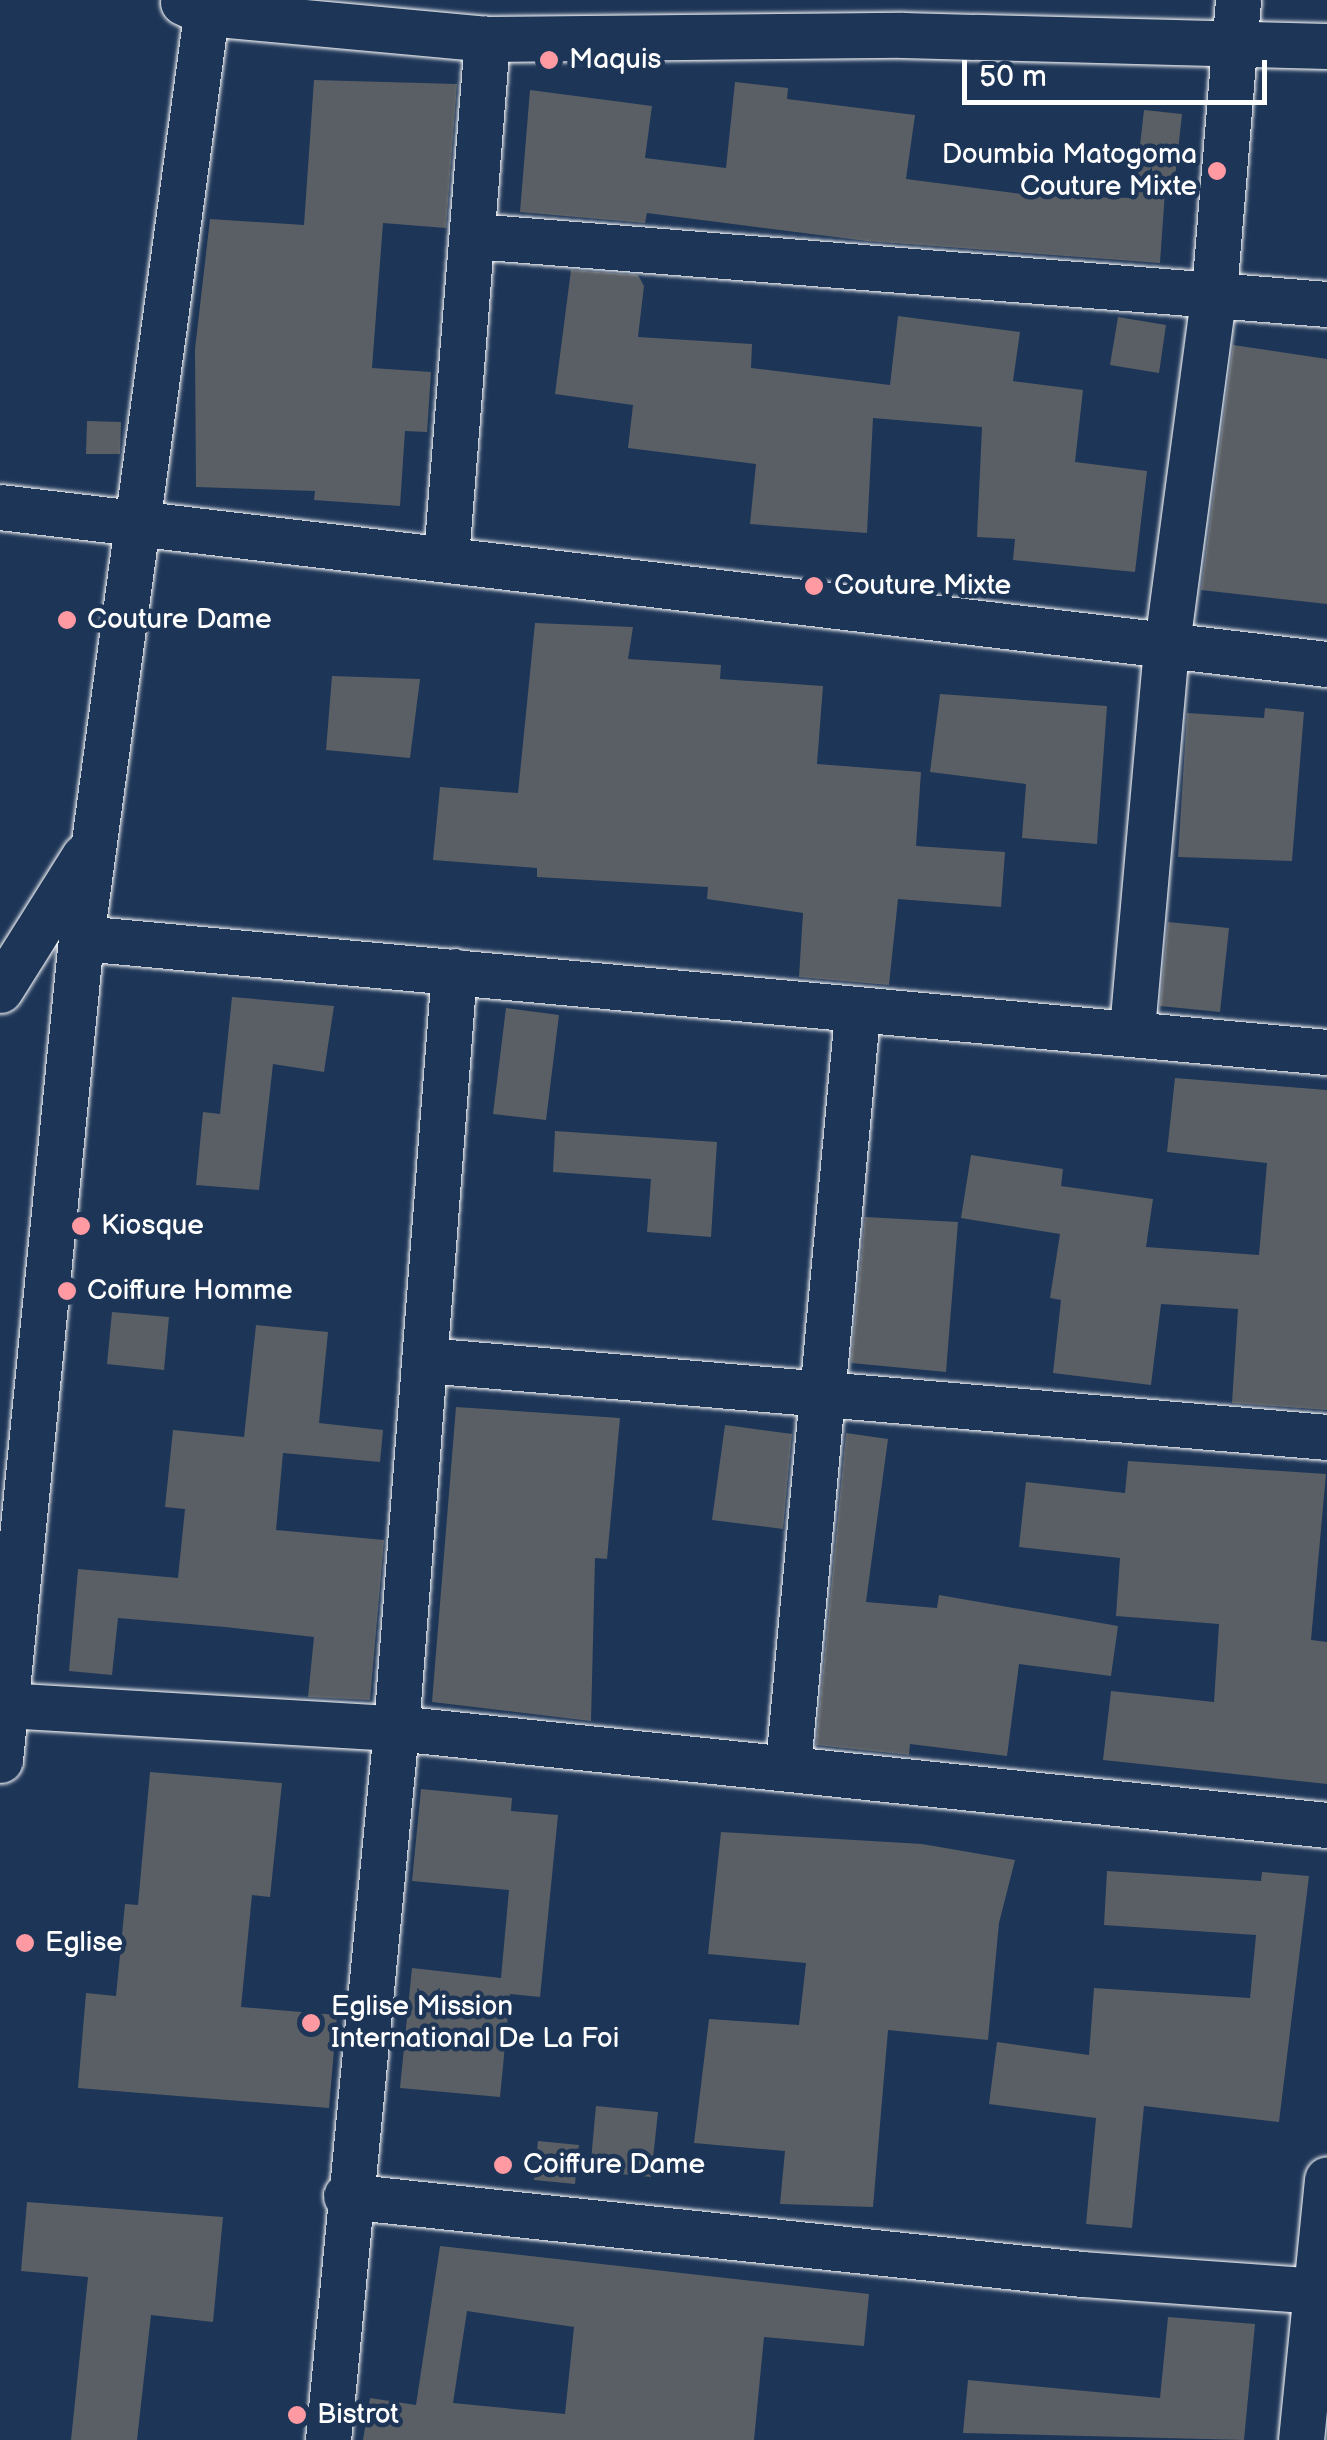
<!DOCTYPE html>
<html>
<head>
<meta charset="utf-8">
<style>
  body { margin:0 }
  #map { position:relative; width:1327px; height:2440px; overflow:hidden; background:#1d3557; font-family:"Balsamiq Sans",sans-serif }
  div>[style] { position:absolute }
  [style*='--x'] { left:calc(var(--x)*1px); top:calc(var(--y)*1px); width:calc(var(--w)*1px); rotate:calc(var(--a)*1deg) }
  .building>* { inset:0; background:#5a5f65 }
  .roads { filter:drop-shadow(0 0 2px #fff) drop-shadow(0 0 2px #fff) }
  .street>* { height:45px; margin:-22.5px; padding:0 22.5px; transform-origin:22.5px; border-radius:22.5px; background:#1d3557 }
  .dots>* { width:28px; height:28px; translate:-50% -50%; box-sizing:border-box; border:5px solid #1d3557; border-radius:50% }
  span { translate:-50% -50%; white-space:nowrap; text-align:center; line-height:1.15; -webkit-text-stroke:9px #1d3557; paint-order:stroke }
  .poi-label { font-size:28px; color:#fff }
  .left { translate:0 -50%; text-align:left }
  .right { translate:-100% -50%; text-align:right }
  .scale { position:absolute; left:962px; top:60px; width:305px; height:45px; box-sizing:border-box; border:5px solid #fff; border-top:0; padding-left:12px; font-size:30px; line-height:35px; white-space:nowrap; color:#fff; -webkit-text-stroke:8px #1d3557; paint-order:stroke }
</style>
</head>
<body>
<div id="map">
  <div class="building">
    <div style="clip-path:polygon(314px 80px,457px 84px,446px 228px,383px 223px,372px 368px,431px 372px,427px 432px,405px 431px,400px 506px,314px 500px,315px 491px,196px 487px,195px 349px,210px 219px,304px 225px)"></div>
    <div style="clip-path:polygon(735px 82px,788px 88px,787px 99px,915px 115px,906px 179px,1038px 196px,1134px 198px,1144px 110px,1182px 114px,1175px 178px,1166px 177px,1160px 263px,867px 241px,647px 213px,645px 223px,520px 212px,530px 90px,652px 106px,645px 158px,726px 168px)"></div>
    <div style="clip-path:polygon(571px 270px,638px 275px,644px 286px,638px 337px,752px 344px,751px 368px,890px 385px,898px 316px,1020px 332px,1013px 381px,1083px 390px,1075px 462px,1147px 471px,1135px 572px,1013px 560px,1015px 539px,977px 537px,982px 427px,873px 418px,867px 533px,750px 524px,756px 464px,628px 448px,633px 405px,555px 394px)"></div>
    <div style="clip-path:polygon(1118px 317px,1166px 325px,1159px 373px,1110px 365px)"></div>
    <div style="clip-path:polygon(1233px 345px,1327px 359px,1327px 604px,1201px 590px)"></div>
    <div style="clip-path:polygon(87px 421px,121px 422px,120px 454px,86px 454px)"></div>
    <div style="clip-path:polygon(535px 623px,633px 627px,628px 659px,721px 665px,720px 679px,823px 686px,817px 764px,921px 772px,916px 846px,1005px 852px,1001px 907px,898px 899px,889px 985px,854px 982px,799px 977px,803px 913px,707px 899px,708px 887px,537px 877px,537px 868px,433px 860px,440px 787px,518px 793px)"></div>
    <div style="clip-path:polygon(332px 676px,420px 679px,410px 758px,326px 750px)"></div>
    <div style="clip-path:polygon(940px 694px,1107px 706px,1097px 844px,1022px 838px,1026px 784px,930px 772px)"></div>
    <div style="clip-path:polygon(1265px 708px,1304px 712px,1292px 861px,1178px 857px,1187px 713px,1264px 718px)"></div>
    <div style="clip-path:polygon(1168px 922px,1229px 928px,1220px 1012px,1160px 1006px)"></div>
    <div style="clip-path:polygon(232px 997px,334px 1006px,324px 1072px,273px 1064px,259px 1190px,196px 1185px,203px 1112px,220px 1114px)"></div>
    <div style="clip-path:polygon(506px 1008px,559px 1015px,546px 1120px,493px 1114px)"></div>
    <div style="clip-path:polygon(1175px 1078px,1327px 1090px,1327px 1410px,1232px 1403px,1238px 1309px,1161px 1304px,1151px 1385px,1053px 1373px,1061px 1300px,1050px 1298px,1060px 1234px,961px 1218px,971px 1155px,1063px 1169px,1061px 1186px,1153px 1199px,1146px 1247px,1259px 1255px,1267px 1163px,1167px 1152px)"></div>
    <div style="clip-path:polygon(555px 1131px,717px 1142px,711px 1237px,647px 1232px,651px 1179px,553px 1172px)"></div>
    <div style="clip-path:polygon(865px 1217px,958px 1222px,946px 1372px,851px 1363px)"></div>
    <div style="clip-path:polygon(112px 1312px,169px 1317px,164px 1370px,107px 1364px)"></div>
    <div style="clip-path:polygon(256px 1325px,328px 1332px,319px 1423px,383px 1430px,380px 1462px,283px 1453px,276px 1530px,384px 1540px,370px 1700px,308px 1697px,314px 1637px,225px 1627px,118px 1618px,112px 1675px,69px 1671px,78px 1569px,178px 1578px,185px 1509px,165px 1507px,173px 1430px,244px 1437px)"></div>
    <div style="clip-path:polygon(456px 1407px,620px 1418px,607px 1559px,595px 1558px,591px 1721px,432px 1702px)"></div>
    <div style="clip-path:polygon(725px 1425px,792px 1434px,783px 1529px,712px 1520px)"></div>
    <div style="clip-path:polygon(846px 1433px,888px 1439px,866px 1602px,937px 1608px,939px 1595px,1118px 1626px,1111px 1676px,1019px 1664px,1007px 1756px,910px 1744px,909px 1755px,816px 1745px)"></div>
    <div style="clip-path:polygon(1128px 1461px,1326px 1474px,1311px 1640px,1327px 1642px,1327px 1784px,1103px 1760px,1111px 1691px,1214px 1702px,1219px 1624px,1116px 1616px,1120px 1558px,1019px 1547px,1026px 1482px,1125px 1493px)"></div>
    <div style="clip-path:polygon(150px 1772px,282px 1783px,270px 1897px,252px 1895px,241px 2007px,337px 2015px,329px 2108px,78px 2088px,86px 1993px,116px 1996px,125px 1904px,138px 1905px)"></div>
    <div style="clip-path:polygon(421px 1789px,512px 1798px,511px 1811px,558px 1815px,540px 1997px,510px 1994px,500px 2097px,400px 2088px,412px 1968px,501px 1978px,509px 1890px,412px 1881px)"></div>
    <div style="clip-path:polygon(721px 1832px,922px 1844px,1015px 1860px,999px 1923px,988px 2040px,888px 2030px,873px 2207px,780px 2204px,785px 2151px,694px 2143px,709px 2019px,799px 2025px,806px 1963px,708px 1954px)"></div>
    <div style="clip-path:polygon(1107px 1871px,1261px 1881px,1262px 1872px,1309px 1876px,1279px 2122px,1144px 2106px,1132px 2228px,1086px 2224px,1096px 2118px,989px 2104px,997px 2042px,1089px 2055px,1094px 1988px,1250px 1998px,1256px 1935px,1104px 1925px)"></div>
    <div style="clip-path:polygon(596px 2106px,658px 2112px,651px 2177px,590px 2171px)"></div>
    <div style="clip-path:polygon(538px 2141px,579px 2145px,575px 2184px,534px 2180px)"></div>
    <div style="clip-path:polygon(27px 2202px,223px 2217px,213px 2322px,151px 2315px,137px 2440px,71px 2440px,88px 2277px,21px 2271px)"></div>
    <div style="clip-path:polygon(evenodd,440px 2246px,869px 2294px,864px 2346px,764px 2337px,754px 2440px,363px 2440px,370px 2398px,416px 2405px,440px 2246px,467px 2311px,574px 2327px,565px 2414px,453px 2403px,467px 2311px)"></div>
    <div style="clip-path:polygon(1168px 2317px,1255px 2324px,1244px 2440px,963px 2433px,968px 2380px,1160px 2398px)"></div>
  </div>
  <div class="roads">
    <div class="street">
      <div style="--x:183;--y:2;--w:26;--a:25"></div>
      <div style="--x:207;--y:13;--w:281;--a:5.3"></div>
      <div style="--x:487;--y:39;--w:416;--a:-0.6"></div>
      <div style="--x:903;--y:35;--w:424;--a:1.5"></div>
      <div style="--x:474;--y:236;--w:856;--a:4.56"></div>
      <div style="--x:0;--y:507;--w:1336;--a:6.75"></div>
      <div style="--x:446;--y:557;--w:520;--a:-85.47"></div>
      <div style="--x:81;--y:938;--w:1251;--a:5.23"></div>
      <div style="--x:0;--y:990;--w:158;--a:-57.9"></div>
      <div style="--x:1132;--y:1029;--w:380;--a:-84.9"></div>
      <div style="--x:1166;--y:651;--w:362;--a:-82.4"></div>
      <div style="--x:1214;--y:292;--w:293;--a:-85.3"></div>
      <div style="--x:425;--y:1360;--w:905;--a:4.88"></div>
      <div style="--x:4;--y:1705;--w:393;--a:3.4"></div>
      <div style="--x:396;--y:1728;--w:936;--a:5.95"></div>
      <div style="--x:0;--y:1760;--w:826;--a:-84.37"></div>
      <div style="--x:81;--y:938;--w:947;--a:-82.29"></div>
      <div style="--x:788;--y:1765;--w:754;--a:-84.75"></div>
      <div style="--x:346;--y:2196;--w:740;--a:6.05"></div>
      <div style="--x:1082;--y:2274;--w:236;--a:4.1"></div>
      <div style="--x:328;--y:2440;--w:715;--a:-84.54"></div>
      <div style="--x:396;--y:1728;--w:759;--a:-85.62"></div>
      <div style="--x:1301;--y:2440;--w:262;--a:-84.3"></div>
    </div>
  </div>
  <div class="dots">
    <div style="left:549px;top:60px;background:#ff9aa2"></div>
    <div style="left:1217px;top:171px;background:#ff9aa2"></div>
    <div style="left:814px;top:586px;background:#ff9aa2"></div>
    <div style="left:67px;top:620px;background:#ff9aa2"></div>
    <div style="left:81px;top:1226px;background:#ff9aa2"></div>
    <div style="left:67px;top:1291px;background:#ff9aa2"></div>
    <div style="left:25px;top:1943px;background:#ff9aa2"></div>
    <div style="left:311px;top:2023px;background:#ff9aa2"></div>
    <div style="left:503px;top:2165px;background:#ff9aa2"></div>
    <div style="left:297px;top:2415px;background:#ff9aa2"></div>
  </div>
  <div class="poi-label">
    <span class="left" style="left:569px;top:60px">Maquis</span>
    <span class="right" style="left:1197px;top:171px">Doumbia Matogoma<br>Couture Mixte</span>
    <span class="left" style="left:834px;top:586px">Couture Mixte</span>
    <span class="left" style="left:87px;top:620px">Couture Dame</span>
    <span class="left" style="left:101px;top:1226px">Kiosque</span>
    <span class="left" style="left:87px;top:1291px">Coiffure Homme</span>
    <span class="left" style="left:45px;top:1943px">Eglise</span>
    <span class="left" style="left:331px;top:2023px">Eglise Mission<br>International De La Foi</span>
    <span class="left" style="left:523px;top:2165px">Coiffure Dame</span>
    <span class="left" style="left:317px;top:2415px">Bistrot</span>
  </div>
  <div class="scale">50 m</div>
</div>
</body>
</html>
